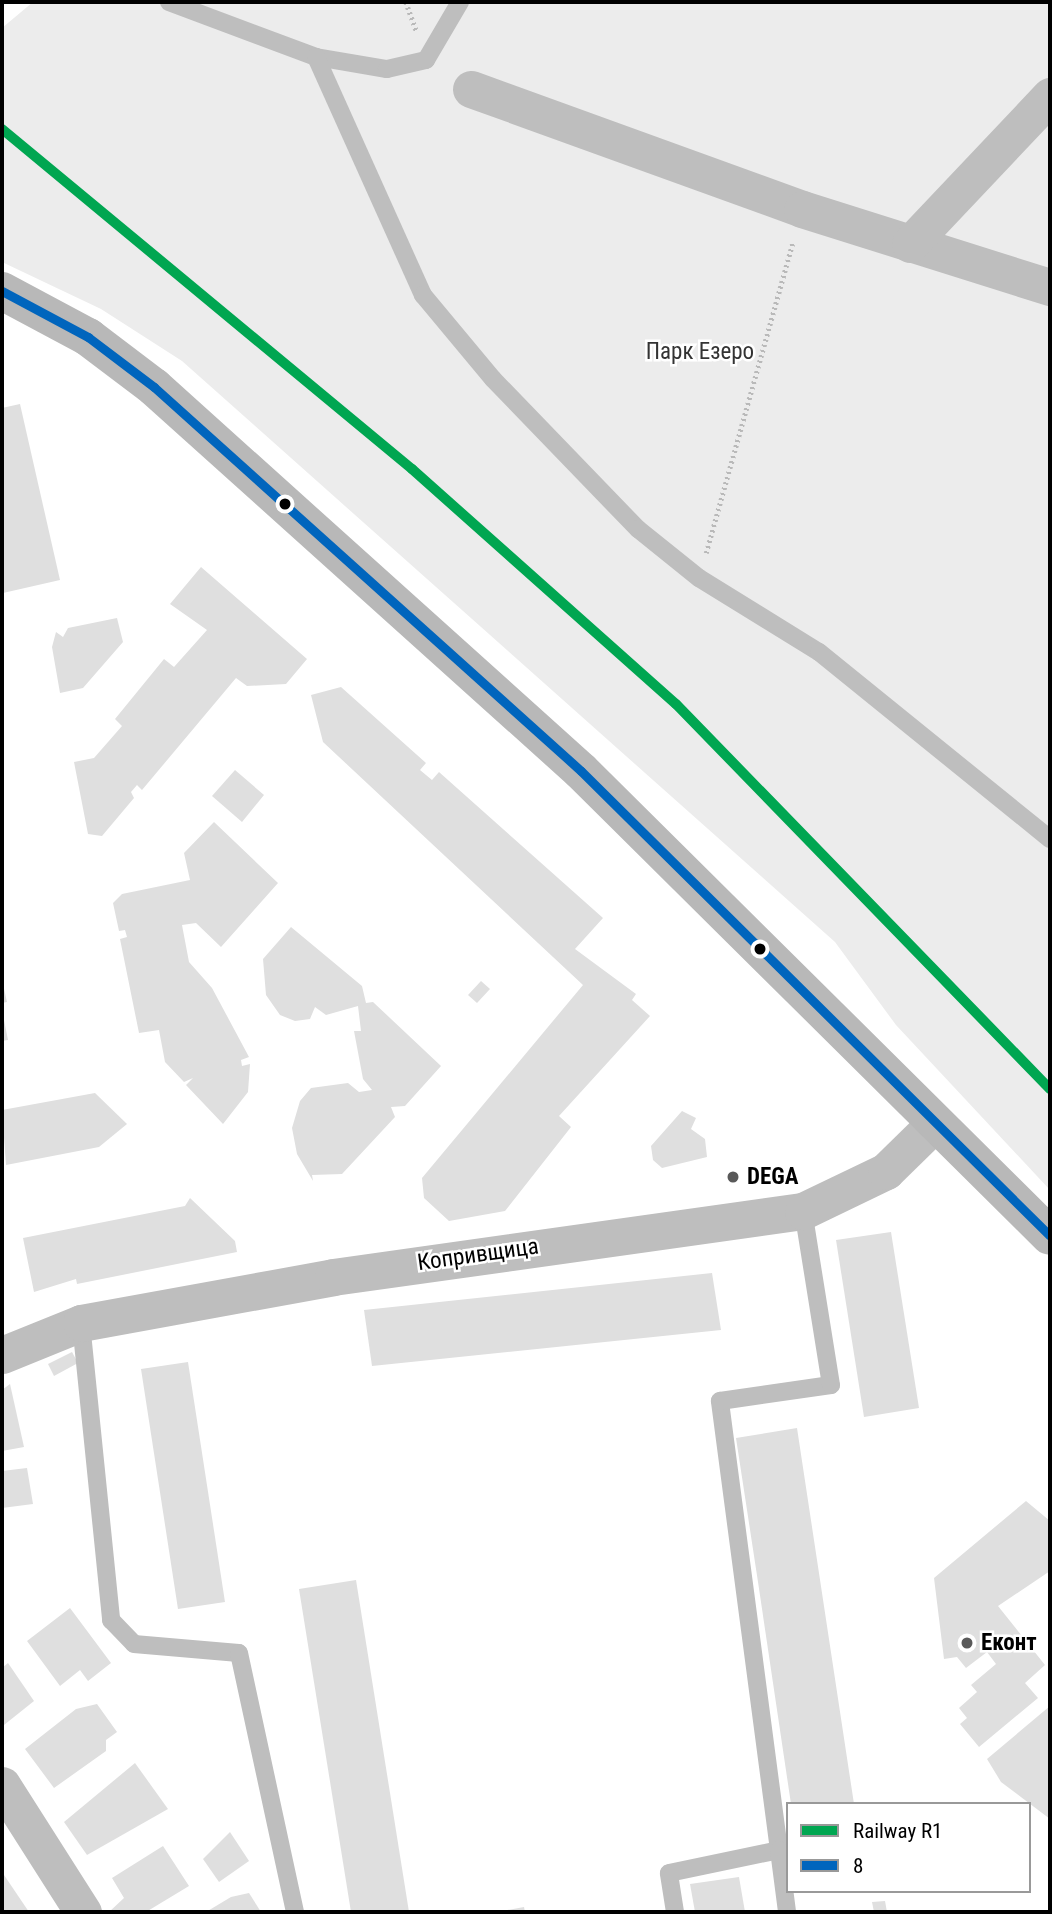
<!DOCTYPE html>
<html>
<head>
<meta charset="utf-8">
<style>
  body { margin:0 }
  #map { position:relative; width:1052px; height:1914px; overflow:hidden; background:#fff; font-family:"Roboto Condensed",sans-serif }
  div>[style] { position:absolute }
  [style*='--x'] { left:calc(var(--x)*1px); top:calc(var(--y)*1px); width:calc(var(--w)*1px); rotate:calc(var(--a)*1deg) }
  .green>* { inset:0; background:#ececec }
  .building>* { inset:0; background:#dfdfdf }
  .path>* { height:4.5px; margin-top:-2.25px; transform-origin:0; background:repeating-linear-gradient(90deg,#b9b9b9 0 2px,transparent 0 5.5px) }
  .lane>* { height:18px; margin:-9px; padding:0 9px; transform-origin:9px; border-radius:9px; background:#bebebe }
  .street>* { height:37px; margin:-18.5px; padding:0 18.5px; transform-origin:18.5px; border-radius:18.5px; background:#bebebe }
  .secondary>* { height:38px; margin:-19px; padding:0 19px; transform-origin:19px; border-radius:19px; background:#b8b8b8 }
  .bus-1>* { height:9px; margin:-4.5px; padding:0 4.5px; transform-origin:4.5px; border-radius:4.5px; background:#0065bd }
  .rail-1>* { height:10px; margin:-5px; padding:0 5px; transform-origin:5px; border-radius:5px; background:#00a651 }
  .dots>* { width:19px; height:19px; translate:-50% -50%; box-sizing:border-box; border:4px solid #fff; border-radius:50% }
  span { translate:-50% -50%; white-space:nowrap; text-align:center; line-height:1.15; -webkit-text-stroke:5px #fff; paint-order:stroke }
  .park-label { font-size:23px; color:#333 }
  .poi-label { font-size:23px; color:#000; font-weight:700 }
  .left { translate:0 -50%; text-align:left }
  .street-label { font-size:23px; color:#000 }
  .frame { position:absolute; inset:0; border:4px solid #000; pointer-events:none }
  .legend { position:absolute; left:786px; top:1802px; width:245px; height:91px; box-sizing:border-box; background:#fff; border:2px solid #999; margin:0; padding:9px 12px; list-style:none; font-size:21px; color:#000 }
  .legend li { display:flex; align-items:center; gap:14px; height:35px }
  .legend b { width:35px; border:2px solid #999 }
</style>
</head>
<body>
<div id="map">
  <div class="green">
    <div style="clip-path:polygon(33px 2px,1050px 2px,1050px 1190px,896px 1025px,835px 942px,182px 361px,101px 309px,2px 262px,2px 28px)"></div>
  </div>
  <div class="building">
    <div style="clip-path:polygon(20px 404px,60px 580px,3px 593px,2px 408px)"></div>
    <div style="clip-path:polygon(201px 567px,307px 659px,286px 684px,247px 686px,236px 678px,142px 790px,137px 785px,131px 792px,134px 798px,102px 836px,88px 834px,74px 762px,94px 758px,122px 726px,115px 719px,164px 659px,174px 667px,207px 630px,170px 604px)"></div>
    <div style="clip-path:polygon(117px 618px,123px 642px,83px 688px,60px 693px,52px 647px,56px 632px,63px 637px,68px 628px)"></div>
    <div style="clip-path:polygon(341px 687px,426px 763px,420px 770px,432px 780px,439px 772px,603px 918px,575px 949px,636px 994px,632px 1000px,650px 1016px,559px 1116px,571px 1127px,505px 1211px,449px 1221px,424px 1198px,422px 1178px,583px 985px,323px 742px,311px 695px)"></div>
    <div style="clip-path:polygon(235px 770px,264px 795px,242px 822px,212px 796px)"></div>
    <div style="clip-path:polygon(214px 822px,278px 883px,221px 947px,196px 923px,182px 925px,189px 962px,212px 988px,249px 1057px,241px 1060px,242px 1066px,250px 1064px,248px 1092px,223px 1124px,186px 1085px,193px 1078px,184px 1082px,165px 1062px,159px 1030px,139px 1033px,120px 939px,127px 937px,125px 930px,119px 931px,113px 903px,122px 894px,190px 880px,184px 853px)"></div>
    <div style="clip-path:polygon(291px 927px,362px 986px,366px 1003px,373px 1002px,441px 1066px,405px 1106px,391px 1107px,395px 1117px,342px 1174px,312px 1175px,313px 1181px,297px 1154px,292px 1128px,300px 1101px,311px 1088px,348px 1083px,359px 1092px,372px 1090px,363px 1079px,354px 1031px,361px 1031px,358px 1006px,326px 1015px,315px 1007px,310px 1019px,295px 1021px,280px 1015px,266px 995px,263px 959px)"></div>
    <div style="clip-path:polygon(2px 980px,7px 1002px,2px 1003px)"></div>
    <div style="clip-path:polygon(481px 981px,490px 989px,477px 1003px,468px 995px)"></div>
    <div style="clip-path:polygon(2px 1010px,8px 1040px,2px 1041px)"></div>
    <div style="clip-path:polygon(95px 1093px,127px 1124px,99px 1147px,6px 1165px,2px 1110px)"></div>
    <div style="clip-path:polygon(682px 1111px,696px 1118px,691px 1129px,705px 1139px,707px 1157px,662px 1168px,653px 1160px,651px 1146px)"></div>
    <div style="clip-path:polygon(190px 1198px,235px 1241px,237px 1252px,77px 1284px,76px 1279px,34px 1292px,23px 1238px,185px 1206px)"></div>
    <div style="clip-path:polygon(891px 1232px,919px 1408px,864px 1417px,836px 1240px)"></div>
    <div style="clip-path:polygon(712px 1273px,721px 1330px,372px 1366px,364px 1310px)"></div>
    <div style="clip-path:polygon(72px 1352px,78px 1363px,54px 1376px,48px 1364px)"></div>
    <div style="clip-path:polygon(188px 1362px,225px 1602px,178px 1609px,141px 1369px)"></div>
    <div style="clip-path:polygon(10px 1384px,24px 1447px,2px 1451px,2px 1390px)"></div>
    <div style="clip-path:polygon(797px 1428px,854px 1804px,791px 1804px,758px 1582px,736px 1438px)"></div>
    <div style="clip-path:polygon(27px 1468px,33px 1504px,2px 1508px,2px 1471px)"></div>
    <div style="clip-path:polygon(1026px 1501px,1050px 1521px,1050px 1571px,998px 1606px,1045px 1665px,1025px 1683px,1038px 1698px,979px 1747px,960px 1724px,967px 1718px,959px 1708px,977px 1692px,971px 1685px,996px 1664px,987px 1652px,966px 1668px,957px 1657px,944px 1659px,934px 1578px)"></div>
    <div style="clip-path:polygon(356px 1580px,409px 1912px,351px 1912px,299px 1589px)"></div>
    <div style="clip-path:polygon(70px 1608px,111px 1663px,88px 1681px,80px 1670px,60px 1686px,27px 1641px)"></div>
    <div style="clip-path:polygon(8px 1663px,34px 1701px,4px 1725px,2px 1668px)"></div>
    <div style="clip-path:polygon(97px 1704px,117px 1732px,106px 1740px,106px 1751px,54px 1788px,25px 1749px,76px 1709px)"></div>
    <div style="clip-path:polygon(1050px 1706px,1050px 1819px,1001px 1782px,987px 1759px)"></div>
    <div style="clip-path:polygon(135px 1763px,168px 1809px,87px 1855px,64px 1822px)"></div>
    <div style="clip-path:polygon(230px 1832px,249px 1861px,219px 1882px,203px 1859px)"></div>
    <div style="clip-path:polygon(163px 1846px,189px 1886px,146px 1912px,109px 1912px,124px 1898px,112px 1878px)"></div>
    <div style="clip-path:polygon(2px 1872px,29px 1912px,2px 1912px)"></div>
    <div style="clip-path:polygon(739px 1877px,745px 1912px,695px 1912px,690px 1884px)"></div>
    <div style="clip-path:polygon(249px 1893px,261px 1912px,206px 1912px,231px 1897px)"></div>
    <div style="clip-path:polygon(885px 1901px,887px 1912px,874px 1912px,872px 1902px)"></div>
    <div style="clip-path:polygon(524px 1907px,525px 1912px,502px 1912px,502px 1911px)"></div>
  </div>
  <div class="path">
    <div style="--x:406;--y:2;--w:30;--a:70"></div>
    <div style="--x:706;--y:553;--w:324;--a:-74.4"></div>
  </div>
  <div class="lane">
    <div style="--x:169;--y:2;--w:157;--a:20.5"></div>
    <div style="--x:316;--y:57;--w:72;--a:9.6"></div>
    <div style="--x:387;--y:69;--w:40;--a:-13"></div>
    <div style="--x:426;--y:60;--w:67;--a:-59.6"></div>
    <div style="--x:316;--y:57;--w:261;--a:65.8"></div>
    <div style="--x:423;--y:295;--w:109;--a:50.2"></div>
    <div style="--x:493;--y:379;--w:209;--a:46"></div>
    <div style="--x:638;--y:529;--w:78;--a:38.8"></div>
    <div style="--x:699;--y:578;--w:141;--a:31.7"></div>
    <div style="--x:819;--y:652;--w:297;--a:39"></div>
    <div style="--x:81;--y:1323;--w:299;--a:84.2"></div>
    <div style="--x:111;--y:1620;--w:33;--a:46"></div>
    <div style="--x:134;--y:1644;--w:105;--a:4.9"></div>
    <div style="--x:239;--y:1653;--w:265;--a:77.8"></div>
    <div style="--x:779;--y:1850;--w:453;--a:-97.5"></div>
    <div style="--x:720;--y:1401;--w:112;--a:-8.2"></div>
    <div style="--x:831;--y:1385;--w:176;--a:-99.1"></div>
    <div style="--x:675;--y:1912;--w:39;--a:-99"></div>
    <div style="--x:669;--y:1873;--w:112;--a:-11.8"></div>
    <div style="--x:779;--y:1850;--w:63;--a:82.6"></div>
  </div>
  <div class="street">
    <div style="--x:471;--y:89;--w:352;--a:19.9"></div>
    <div style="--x:802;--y:209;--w:260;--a:17.5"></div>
    <div style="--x:910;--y:244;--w:204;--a:-46.6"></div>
    <div style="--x:2;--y:1355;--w:85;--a:-22.1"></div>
    <div style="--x:81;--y:1323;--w:256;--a:-10.3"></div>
    <div style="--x:333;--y:1277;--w:475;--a:-8"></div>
    <div style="--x:803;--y:1211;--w:92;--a:-25.7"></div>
    <div style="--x:886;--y:1171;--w:69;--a:-44.4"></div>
    <div style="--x:2;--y:1785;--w:151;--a:57.5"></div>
  </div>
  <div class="secondary">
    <div style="--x:2;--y:291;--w:98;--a:28.1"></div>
    <div style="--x:88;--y:337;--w:83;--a:37.1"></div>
    <div style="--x:154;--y:387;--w:574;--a:41.96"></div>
    <div style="--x:581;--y:771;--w:660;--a:44.75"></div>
  </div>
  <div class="bus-1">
    <div style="--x:2;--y:291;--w:98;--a:28.1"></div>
    <div style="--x:88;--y:337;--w:83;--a:37.1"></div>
    <div style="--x:154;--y:387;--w:574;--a:41.96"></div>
    <div style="--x:581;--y:771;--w:660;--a:44.75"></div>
  </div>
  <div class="rail-1">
    <div style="--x:2;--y:129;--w:533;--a:39.67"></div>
    <div style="--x:412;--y:469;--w:353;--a:41.7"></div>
    <div style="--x:676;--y:704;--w:537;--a:45.83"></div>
  </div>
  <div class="dots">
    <div style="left:285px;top:504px;background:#000"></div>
    <div style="left:760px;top:949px;background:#000"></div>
    <div style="left:733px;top:1177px;background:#595959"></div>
    <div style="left:967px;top:1643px;background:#595959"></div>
  </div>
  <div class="park-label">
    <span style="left:700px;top:352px">Парк Езеро</span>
  </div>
  <div class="poi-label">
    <span class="left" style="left:747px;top:1177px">DEGA</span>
    <span class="left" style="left:981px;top:1643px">Еконт</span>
  </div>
  <div class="street-label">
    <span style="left:478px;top:1255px;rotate:-8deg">Копривщица</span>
  </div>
  <div class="frame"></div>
  <ul class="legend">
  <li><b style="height:9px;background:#00a651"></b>Railway R1</li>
  <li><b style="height:9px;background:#0065bd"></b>8</li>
  </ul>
</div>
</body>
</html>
